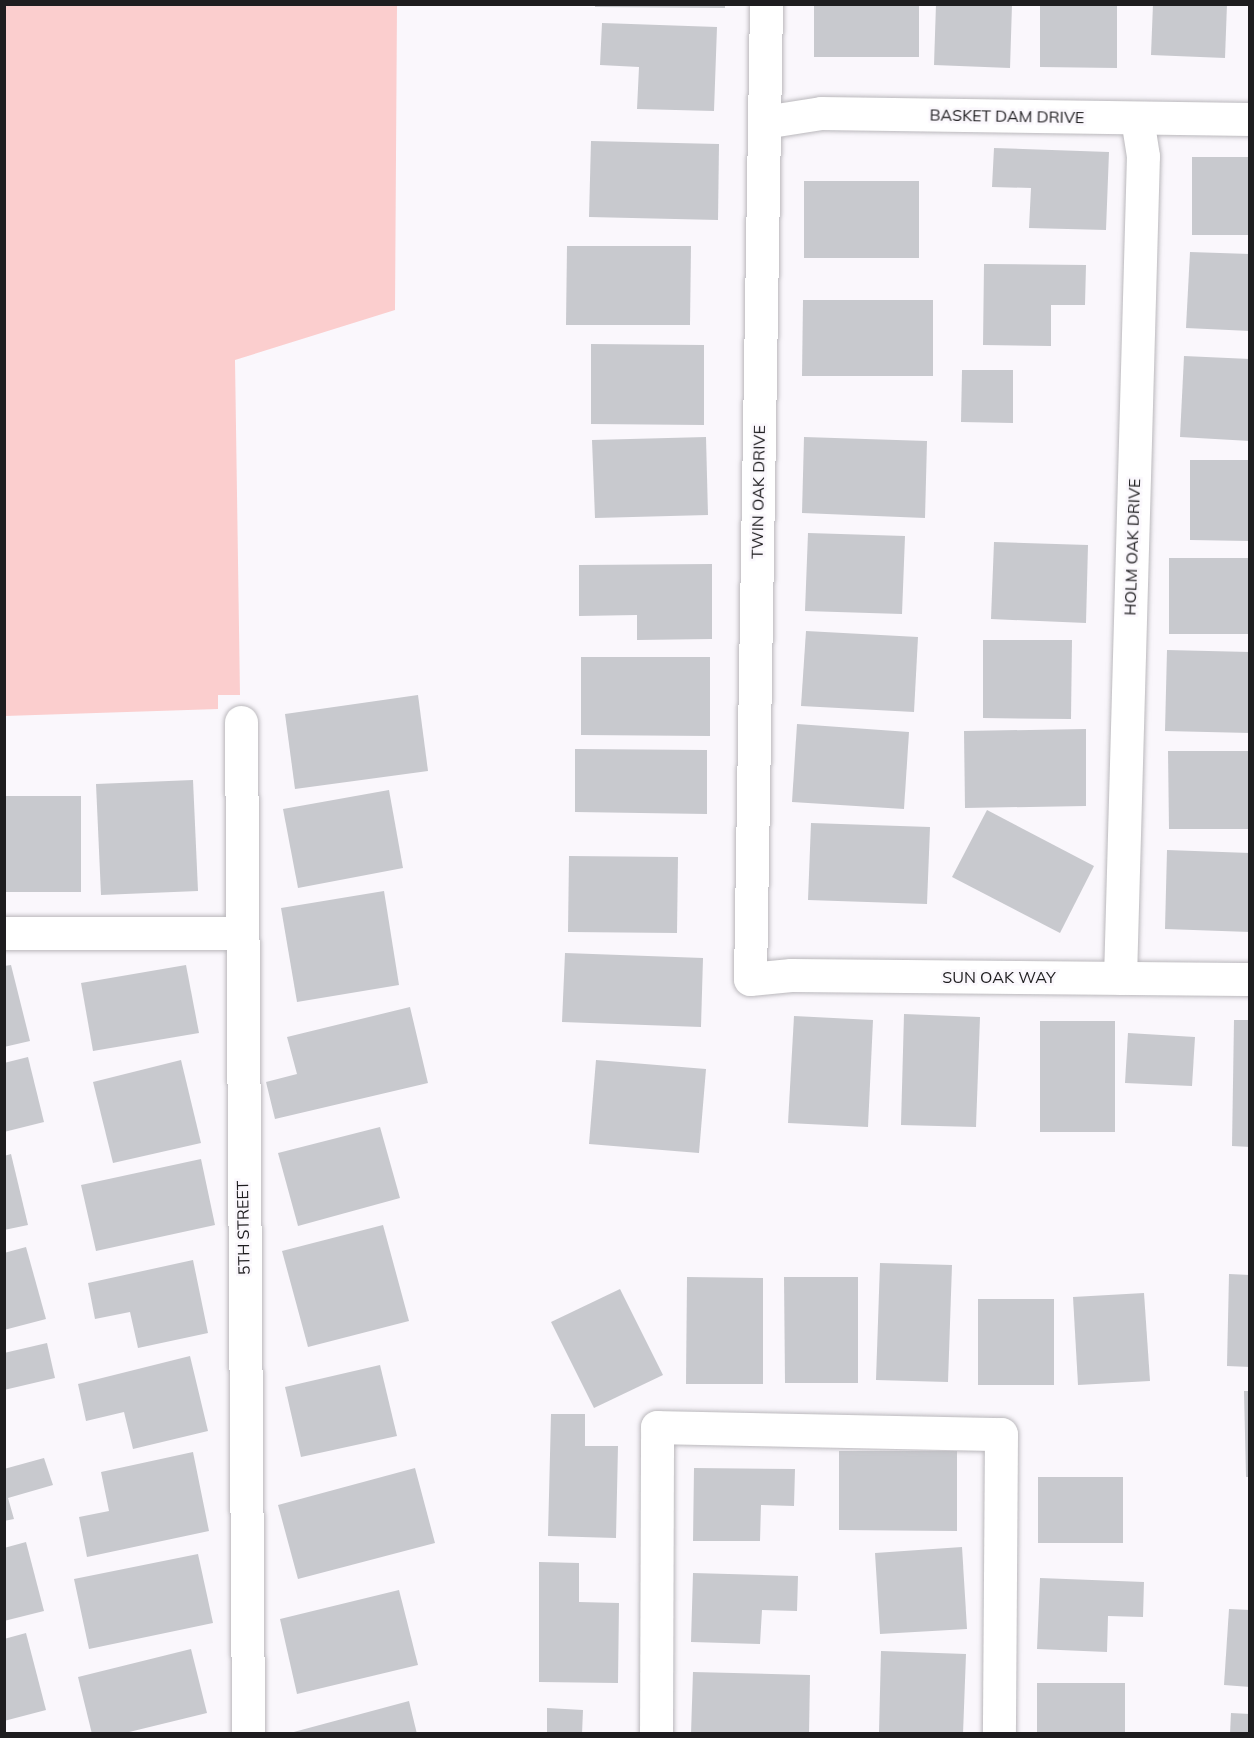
<!DOCTYPE html>
<html>
<head>
<meta charset="utf-8">
<style>
  body { margin:0 }
  #map { position:relative; width:1254px; height:1738px; overflow:hidden; background:#faf7fc; font-family:Mulish,sans-serif }
  div>[style] { position:absolute }
  [style*='--x'] { left:calc(var(--x)*1px); top:calc(var(--y)*1px); width:calc(var(--w)*1px); rotate:calc(var(--a)*1deg) }
  .green>* { inset:0; background:#fbcece }
  .building>* { inset:0; background:#c8c9ce }
  .roads { filter:drop-shadow(0 0 2px #bab8bc) drop-shadow(0 0 2px #bab8bc) }
  .street>* { height:33px; margin:-16.5px; padding:0 16.5px; transform-origin:16.5px; border-radius:16.5px; background:#fff }
  span { translate:-50% -50%; white-space:nowrap; text-align:center; line-height:1.15; -webkit-text-stroke:5px #faf7fc; paint-order:stroke }
  .street-label { font-size:16px; color:#1e1d1f }
  .frame { position:absolute; inset:0; border:6px solid #1e1d1f; pointer-events:none }
</style>
</head>
<body>
<div id="map">
  <div class="green">
    <div style="clip-path:polygon(4px 5px,397px 5px,395px 310px,235px 360px,240px 695px,218px 695px,218px 709px,5px 716px)"></div>
  </div>
  <div class="building">
    <div style="clip-path:polygon(595px 4px,725px 4px,725px 8px,595px 7px)"></div>
    <div style="clip-path:polygon(814px 4px,919px 4px,919px 57px,814px 57px)"></div>
    <div style="clip-path:polygon(936px 4px,1012px 4px,1010px 68px,934px 65px)"></div>
    <div style="clip-path:polygon(1040px 4px,1117px 4px,1117px 68px,1040px 67px)"></div>
    <div style="clip-path:polygon(1153px 4px,1227px 4px,1225px 58px,1151px 55px)"></div>
    <div style="clip-path:polygon(602px 23px,717px 27px,714px 111px,637px 109px,639px 67px,600px 65px)"></div>
    <div style="clip-path:polygon(591px 141px,719px 144px,718px 220px,589px 217px)"></div>
    <div style="clip-path:polygon(994px 148px,1109px 152px,1106px 230px,1029px 228px,1031px 188px,992px 187px)"></div>
    <div style="clip-path:polygon(1192px 157px,1250px 157px,1250px 235px,1192px 235px)"></div>
    <div style="clip-path:polygon(804px 181px,919px 181px,919px 258px,804px 258px)"></div>
    <div style="clip-path:polygon(567px 246px,691px 246px,690px 325px,566px 325px)"></div>
    <div style="clip-path:polygon(1190px 252px,1250px 254px,1250px 331px,1186px 328px)"></div>
    <div style="clip-path:polygon(984px 264px,1086px 265px,1085px 305px,1051px 305px,1051px 346px,983px 345px)"></div>
    <div style="clip-path:polygon(803px 300px,933px 300px,933px 376px,802px 376px)"></div>
    <div style="clip-path:polygon(591px 344px,704px 345px,704px 425px,591px 424px)"></div>
    <div style="clip-path:polygon(1184px 356px,1250px 359px,1250px 441px,1180px 437px)"></div>
    <div style="clip-path:polygon(962px 370px,1013px 370px,1013px 423px,961px 422px)"></div>
    <div style="clip-path:polygon(706px 437px,708px 515px,595px 518px,592px 440px)"></div>
    <div style="clip-path:polygon(804px 437px,927px 441px,925px 518px,802px 513px)"></div>
    <div style="clip-path:polygon(1190px 460px,1250px 460px,1250px 541px,1190px 540px)"></div>
    <div style="clip-path:polygon(808px 533px,905px 536px,902px 614px,805px 611px)"></div>
    <div style="clip-path:polygon(994px 542px,1088px 545px,1086px 623px,991px 619px)"></div>
    <div style="clip-path:polygon(1169px 558px,1250px 558px,1250px 634px,1169px 634px)"></div>
    <div style="clip-path:polygon(712px 564px,712px 639px,637px 640px,637px 615px,579px 616px,579px 565px)"></div>
    <div style="clip-path:polygon(806px 631px,918px 637px,914px 712px,801px 706px)"></div>
    <div style="clip-path:polygon(983px 640px,1072px 640px,1071px 719px,983px 718px)"></div>
    <div style="clip-path:polygon(1167px 650px,1250px 652px,1250px 733px,1165px 731px)"></div>
    <div style="clip-path:polygon(581px 657px,710px 657px,710px 736px,581px 735px)"></div>
    <div style="clip-path:polygon(418px 695px,428px 771px,295px 789px,285px 714px)"></div>
    <div style="clip-path:polygon(797px 724px,909px 732px,904px 809px,792px 802px)"></div>
    <div style="clip-path:polygon(1086px 729px,1086px 806px,965px 808px,964px 731px)"></div>
    <div style="clip-path:polygon(575px 749px,707px 750px,707px 814px,575px 812px)"></div>
    <div style="clip-path:polygon(1168px 751px,1250px 751px,1250px 829px,1169px 829px)"></div>
    <div style="clip-path:polygon(193px 780px,198px 891px,101px 895px,96px 784px)"></div>
    <div style="clip-path:polygon(389px 790px,403px 868px,298px 888px,283px 809px)"></div>
    <div style="clip-path:polygon(4px 796px,81px 796px,81px 892px,4px 892px)"></div>
    <div style="clip-path:polygon(987px 810px,1094px 866px,1060px 933px,952px 877px)"></div>
    <div style="clip-path:polygon(811px 823px,930px 827px,927px 904px,808px 900px)"></div>
    <div style="clip-path:polygon(1167px 850px,1250px 853px,1250px 932px,1165px 929px)"></div>
    <div style="clip-path:polygon(569px 856px,678px 857px,677px 933px,568px 932px)"></div>
    <div style="clip-path:polygon(384px 891px,399px 985px,297px 1002px,281px 908px)"></div>
    <div style="clip-path:polygon(565px 953px,703px 958px,701px 1027px,562px 1022px)"></div>
    <div style="clip-path:polygon(11px 965px,30px 1041px,4px 1047px,4px 966px)"></div>
    <div style="clip-path:polygon(186px 965px,199px 1033px,93px 1051px,81px 983px)"></div>
    <div style="clip-path:polygon(410px 1007px,428px 1083px,275px 1119px,266px 1082px,297px 1074px,287px 1037px)"></div>
    <div style="clip-path:polygon(904px 1014px,980px 1017px,976px 1127px,901px 1125px)"></div>
    <div style="clip-path:polygon(794px 1016px,873px 1020px,868px 1127px,788px 1123px)"></div>
    <div style="clip-path:polygon(1234px 1020px,1250px 1020px,1250px 1147px,1232px 1146px)"></div>
    <div style="clip-path:polygon(1040px 1021px,1115px 1021px,1115px 1132px,1040px 1132px)"></div>
    <div style="clip-path:polygon(1128px 1033px,1195px 1037px,1192px 1086px,1125px 1083px)"></div>
    <div style="clip-path:polygon(28px 1057px,44px 1122px,4px 1132px,4px 1063px)"></div>
    <div style="clip-path:polygon(181px 1060px,201px 1143px,113px 1163px,93px 1082px)"></div>
    <div style="clip-path:polygon(596px 1060px,706px 1069px,699px 1153px,589px 1144px)"></div>
    <div style="clip-path:polygon(380px 1127px,400px 1198px,298px 1226px,278px 1153px)"></div>
    <div style="clip-path:polygon(11px 1154px,28px 1225px,4px 1230px,4px 1156px)"></div>
    <div style="clip-path:polygon(201px 1159px,215px 1225px,96px 1251px,81px 1185px)"></div>
    <div style="clip-path:polygon(383px 1225px,409px 1321px,308px 1347px,282px 1251px)"></div>
    <div style="clip-path:polygon(26px 1247px,46px 1319px,4px 1330px,4px 1253px)"></div>
    <div style="clip-path:polygon(193px 1260px,208px 1333px,138px 1348px,130px 1312px,95px 1319px,88px 1283px)"></div>
    <div style="clip-path:polygon(880px 1263px,952px 1265px,948px 1382px,876px 1380px)"></div>
    <div style="clip-path:polygon(1229px 1274px,1250px 1275px,1250px 1367px,1227px 1366px)"></div>
    <div style="clip-path:polygon(687px 1277px,763px 1278px,763px 1384px,686px 1384px)"></div>
    <div style="clip-path:polygon(784px 1277px,858px 1277px,858px 1383px,785px 1383px)"></div>
    <div style="clip-path:polygon(620px 1289px,663px 1375px,594px 1408px,551px 1322px)"></div>
    <div style="clip-path:polygon(1144px 1293px,1150px 1381px,1078px 1385px,1073px 1297px)"></div>
    <div style="clip-path:polygon(978px 1299px,1054px 1299px,1054px 1385px,978px 1385px)"></div>
    <div style="clip-path:polygon(47px 1343px,55px 1378px,4px 1390px,4px 1353px)"></div>
    <div style="clip-path:polygon(190px 1356px,208px 1431px,133px 1449px,124px 1412px,86px 1421px,78px 1384px)"></div>
    <div style="clip-path:polygon(380px 1365px,397px 1436px,301px 1457px,285px 1387px)"></div>
    <div style="clip-path:polygon(1244px 1391px,1250px 1391px,1250px 1477px,1246px 1477px)"></div>
    <div style="clip-path:polygon(551px 1414px,585px 1414px,585px 1446px,618px 1446px,616px 1538px,548px 1536px)"></div>
    <div style="clip-path:polygon(839px 1451px,957px 1451px,957px 1531px,839px 1530px)"></div>
    <div style="clip-path:polygon(193px 1452px,209px 1531px,87px 1557px,79px 1517px,109px 1511px,101px 1472px)"></div>
    <div style="clip-path:polygon(44px 1458px,53px 1485px,8px 1498px,14px 1519px,4px 1521px,4px 1469px)"></div>
    <div style="clip-path:polygon(415px 1468px,435px 1543px,298px 1579px,278px 1505px)"></div>
    <div style="clip-path:polygon(694px 1468px,795px 1469px,794px 1506px,761px 1505px,760px 1541px,693px 1541px)"></div>
    <div style="clip-path:polygon(1038px 1477px,1123px 1477px,1123px 1543px,1038px 1543px)"></div>
    <div style="clip-path:polygon(26px 1542px,44px 1611px,4px 1621px,4px 1548px)"></div>
    <div style="clip-path:polygon(962px 1547px,967px 1629px,880px 1634px,875px 1553px)"></div>
    <div style="clip-path:polygon(198px 1554px,213px 1623px,89px 1649px,74px 1579px)"></div>
    <div style="clip-path:polygon(539px 1562px,579px 1563px,579px 1602px,619px 1603px,618px 1683px,539px 1682px)"></div>
    <div style="clip-path:polygon(693px 1573px,798px 1576px,797px 1611px,762px 1610px,760px 1644px,691px 1642px)"></div>
    <div style="clip-path:polygon(1040px 1578px,1144px 1582px,1143px 1617px,1108px 1616px,1107px 1652px,1037px 1649px)"></div>
    <div style="clip-path:polygon(399px 1590px,418px 1665px,297px 1694px,280px 1619px)"></div>
    <div style="clip-path:polygon(1229px 1609px,1250px 1610px,1250px 1687px,1224px 1685px)"></div>
    <div style="clip-path:polygon(26px 1633px,46px 1710px,4px 1721px,4px 1639px)"></div>
    <div style="clip-path:polygon(191px 1649px,207px 1713px,121px 1734px,92px 1734px,78px 1677px)"></div>
    <div style="clip-path:polygon(881px 1651px,966px 1654px,963px 1734px,879px 1732px)"></div>
    <div style="clip-path:polygon(693px 1672px,810px 1675px,809px 1734px,691px 1734px)"></div>
    <div style="clip-path:polygon(1037px 1683px,1125px 1683px,1125px 1734px,1037px 1734px)"></div>
    <div style="clip-path:polygon(409px 1701px,417px 1734px,290px 1734px,290px 1733px)"></div>
    <div style="clip-path:polygon(547px 1708px,583px 1710px,582px 1734px,547px 1734px)"></div>
    <div style="clip-path:polygon(1231px 1713px,1250px 1714px,1250px 1734px,1230px 1734px)"></div>
  </div>
  <div class="roads">
    <div class="street">
      <div style="--x:766;--y:4;--w:975;--a:90.94"></div>
      <div style="--x:750;--y:979;--w:41;--a:-5.6"></div>
      <div style="--x:791;--y:975;--w:459;--a:0.5"></div>
      <div style="--x:764;--y:122;--w:58;--a:-9"></div>
      <div style="--x:821;--y:113;--w:429;--a:0.8"></div>
      <div style="--x:241;--y:722;--w:1012;--a:89.6"></div>
      <div style="--x:4;--y:933;--w:236;--a:0"></div>
      <div style="--x:1120;--y:978;--w:822;--a:-88.4"></div>
      <div style="--x:1143;--y:156;--w:38;--a:-99"></div>
      <div style="--x:656;--y:1734;--w:307;--a:-89.8"></div>
      <div style="--x:657;--y:1427;--w:344;--a:1.2"></div>
      <div style="--x:1001;--y:1434;--w:300;--a:90.4"></div>
    </div>
  </div>
  <div class="street-label">
    <span style="left:1007px;top:116px;rotate:1deg">BASKET DAM DRIVE</span>
    <span style="left:758px;top:492px;rotate:-89deg">TWIN OAK DRIVE</span>
    <span style="left:1132px;top:547px;rotate:-88deg">HOLM OAK DRIVE</span>
    <span style="left:999px;top:977px">SUN OAK WAY</span>
    <span style="left:243px;top:1228px;rotate:-91deg">5TH STREET</span>
  </div>
  <div class="frame"></div>
</div>
</body>
</html>
